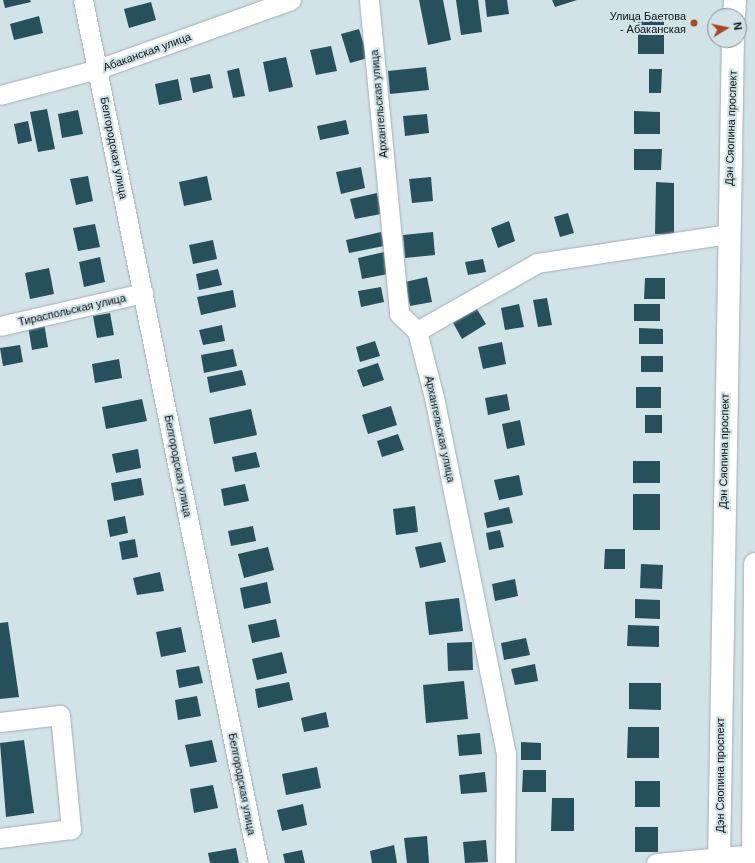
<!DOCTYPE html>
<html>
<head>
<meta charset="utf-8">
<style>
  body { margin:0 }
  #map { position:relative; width:755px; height:863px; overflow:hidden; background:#d2e3e8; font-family:Arial,sans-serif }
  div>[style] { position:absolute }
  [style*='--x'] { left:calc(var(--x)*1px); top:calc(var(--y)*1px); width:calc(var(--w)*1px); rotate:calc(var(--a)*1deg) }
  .building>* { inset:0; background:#27505d }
  .roads { filter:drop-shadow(0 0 1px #9eaeb4) drop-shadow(0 0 1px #9eaeb4) }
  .minor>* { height:19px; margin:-9.5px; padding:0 9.5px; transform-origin:9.5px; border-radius:9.5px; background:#fff }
  .major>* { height:22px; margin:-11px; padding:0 11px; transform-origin:11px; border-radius:11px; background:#fff }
  .dots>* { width:11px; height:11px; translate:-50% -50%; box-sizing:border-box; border:2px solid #d2e3e8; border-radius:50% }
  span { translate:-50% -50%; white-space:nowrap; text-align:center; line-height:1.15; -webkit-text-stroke:4px #d2e3e8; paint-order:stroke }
  .poi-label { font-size:11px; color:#090e10 }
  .right { translate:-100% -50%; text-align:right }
  .street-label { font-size:11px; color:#090e10 }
  .north { position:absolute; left:707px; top:8px; width:40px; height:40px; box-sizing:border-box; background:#d2e3e8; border:1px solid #828e92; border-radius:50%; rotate:80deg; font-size:11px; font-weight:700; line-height:16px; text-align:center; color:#090e10 }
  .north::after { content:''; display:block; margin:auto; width:14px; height:18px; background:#ad471d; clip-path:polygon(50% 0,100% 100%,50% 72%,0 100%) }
</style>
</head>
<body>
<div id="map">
  <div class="building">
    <div style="clip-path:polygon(3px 0,30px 0,31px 2px,5px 8px)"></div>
    <div style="clip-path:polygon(419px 0,443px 0,451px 40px,428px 45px)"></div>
    <div style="clip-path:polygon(456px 0,478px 0,482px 32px,461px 35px)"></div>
    <div style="clip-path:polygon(485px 0,507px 0,509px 14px,487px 17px)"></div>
    <div style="clip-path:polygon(552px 0,577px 0,555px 7px)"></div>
    <div style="clip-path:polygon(151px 2px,156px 20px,129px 28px,124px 9px)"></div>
    <div style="clip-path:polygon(39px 16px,43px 33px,14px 40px,10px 24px)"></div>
    <div style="clip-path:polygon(638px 21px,664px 21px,664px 54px,638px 54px)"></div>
    <div style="clip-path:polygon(359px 29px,368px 58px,350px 63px,341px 34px)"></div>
    <div style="clip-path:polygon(331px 46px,337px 71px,316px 75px,310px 50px)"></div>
    <div style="clip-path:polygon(286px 57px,293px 87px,269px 92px,263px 62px)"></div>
    <div style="clip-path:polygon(426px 67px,429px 90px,390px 94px,388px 71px)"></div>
    <div style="clip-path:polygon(239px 68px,245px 96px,233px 98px,227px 71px)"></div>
    <div style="clip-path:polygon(649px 69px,662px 69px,661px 93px,649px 93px)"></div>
    <div style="clip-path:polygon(210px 74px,213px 88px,193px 93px,190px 78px)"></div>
    <div style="clip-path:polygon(178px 79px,182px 100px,159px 105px,155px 84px)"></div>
    <div style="clip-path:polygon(47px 109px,55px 149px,38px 152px,30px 112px)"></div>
    <div style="clip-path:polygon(78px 110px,83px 134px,62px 138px,58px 114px)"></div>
    <div style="clip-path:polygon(634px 111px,660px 112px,660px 134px,634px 134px)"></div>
    <div style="clip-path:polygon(427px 114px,429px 133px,405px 136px,403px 116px)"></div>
    <div style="clip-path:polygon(346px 120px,349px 134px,320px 140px,317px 126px)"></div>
    <div style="clip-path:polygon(28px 121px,32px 141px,18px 144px,14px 124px)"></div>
    <div style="clip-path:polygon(634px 149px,662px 149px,661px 170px,634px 170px)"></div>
    <div style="clip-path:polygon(361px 167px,365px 188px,341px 194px,336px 172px)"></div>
    <div style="clip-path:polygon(88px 176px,93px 201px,76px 205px,70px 179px)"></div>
    <div style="clip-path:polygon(207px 176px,212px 200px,184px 206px,179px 182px)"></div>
    <div style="clip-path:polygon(431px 177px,433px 201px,412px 203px,409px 179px)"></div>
    <div style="clip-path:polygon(656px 182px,674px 183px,674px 234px,655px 234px)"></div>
    <div style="clip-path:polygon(377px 193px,381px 214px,355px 219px,350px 199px)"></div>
    <div style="clip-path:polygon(568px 213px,574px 233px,560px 237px,554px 217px)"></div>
    <div style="clip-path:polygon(509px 221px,515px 241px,498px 248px,491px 228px)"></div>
    <div style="clip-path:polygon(95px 224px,100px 247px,78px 251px,73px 228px)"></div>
    <div style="clip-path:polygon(381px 232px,384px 246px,349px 253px,346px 240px)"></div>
    <div style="clip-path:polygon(433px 232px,435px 255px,405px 258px,403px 235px)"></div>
    <div style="clip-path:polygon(213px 240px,217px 259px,193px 264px,189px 245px)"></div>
    <div style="clip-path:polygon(384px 252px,388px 274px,362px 279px,358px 258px)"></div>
    <div style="clip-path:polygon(100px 257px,105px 282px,84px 287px,79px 262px)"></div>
    <div style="clip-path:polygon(483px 259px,486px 272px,468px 275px,465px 262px)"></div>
    <div style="clip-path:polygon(49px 268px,54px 294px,30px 299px,25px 273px)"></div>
    <div style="clip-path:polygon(218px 269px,222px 285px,199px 290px,196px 274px)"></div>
    <div style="clip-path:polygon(427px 277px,432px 302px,410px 306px,405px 282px)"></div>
    <div style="clip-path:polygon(645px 278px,665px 278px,665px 299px,644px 299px)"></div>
    <div style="clip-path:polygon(381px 287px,384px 302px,361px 307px,358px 291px)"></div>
    <div style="clip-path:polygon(233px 290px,236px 307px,201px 315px,197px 297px)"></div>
    <div style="clip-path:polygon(547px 298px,552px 325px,538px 327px,533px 300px)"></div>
    <div style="clip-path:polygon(519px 304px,524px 327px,505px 330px,501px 308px)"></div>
    <div style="clip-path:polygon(634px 304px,660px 304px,660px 321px,634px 321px)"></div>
    <div style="clip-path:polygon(475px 306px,486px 324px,462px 339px,452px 321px)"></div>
    <div style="clip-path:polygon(110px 313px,114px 335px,97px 338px,93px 316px)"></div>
    <div style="clip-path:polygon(44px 323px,48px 347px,32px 350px,28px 326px)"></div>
    <div style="clip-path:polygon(222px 325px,225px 341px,203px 345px,199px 330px)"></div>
    <div style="clip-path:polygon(639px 328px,663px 329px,663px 344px,639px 344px)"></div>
    <div style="clip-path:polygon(375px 341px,380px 356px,360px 362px,356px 347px)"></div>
    <div style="clip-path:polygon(502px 342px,506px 364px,483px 369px,478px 347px)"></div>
    <div style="clip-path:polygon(20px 345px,23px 362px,3px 366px,0 348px)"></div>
    <div style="clip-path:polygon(233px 349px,237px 366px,204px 373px,201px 355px)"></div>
    <div style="clip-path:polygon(641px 356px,663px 356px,663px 372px,641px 372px)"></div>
    <div style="clip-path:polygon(119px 359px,122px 378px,95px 383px,92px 364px)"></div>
    <div style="clip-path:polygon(378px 363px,384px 380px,363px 387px,357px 370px)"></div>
    <div style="clip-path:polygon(242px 370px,246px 385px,210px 393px,207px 377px)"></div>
    <div style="clip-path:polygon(636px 387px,661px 387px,661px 408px,636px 408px)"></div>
    <div style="clip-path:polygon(507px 394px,510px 410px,488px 415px,485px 398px)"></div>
    <div style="clip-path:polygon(142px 399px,147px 421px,106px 429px,102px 407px)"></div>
    <div style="clip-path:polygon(391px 406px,397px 425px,368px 434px,362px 415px)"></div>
    <div style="clip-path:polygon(251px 409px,257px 435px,214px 444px,209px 418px)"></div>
    <div style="clip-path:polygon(645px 415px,662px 415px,662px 433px,645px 433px)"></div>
    <div style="clip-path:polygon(520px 420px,525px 445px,507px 449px,502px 424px)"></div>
    <div style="clip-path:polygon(398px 434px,404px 450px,382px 457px,377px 441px)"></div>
    <div style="clip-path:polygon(138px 449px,141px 468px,116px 473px,112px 454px)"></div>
    <div style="clip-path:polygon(256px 452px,260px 467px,235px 472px,232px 457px)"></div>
    <div style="clip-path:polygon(633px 461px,660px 461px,660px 483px,633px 483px)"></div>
    <div style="clip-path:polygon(519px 475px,523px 495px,499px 500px,494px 480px)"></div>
    <div style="clip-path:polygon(141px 478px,144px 495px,114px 501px,111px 483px)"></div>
    <div style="clip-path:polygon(245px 484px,249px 501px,224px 506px,221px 489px)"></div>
    <div style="clip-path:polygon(633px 494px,660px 494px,660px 530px,633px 530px)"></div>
    <div style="clip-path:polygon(415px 506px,418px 532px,396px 535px,393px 509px)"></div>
    <div style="clip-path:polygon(509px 507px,513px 523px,487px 528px,484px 513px)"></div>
    <div style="clip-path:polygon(125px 516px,128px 533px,110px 537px,107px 520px)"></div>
    <div style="clip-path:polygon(253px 526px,256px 541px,231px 546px,228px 531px)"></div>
    <div style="clip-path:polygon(500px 530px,504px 547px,489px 550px,486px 533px)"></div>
    <div style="clip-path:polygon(135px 539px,138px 557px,122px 560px,119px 542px)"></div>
    <div style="clip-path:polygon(441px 542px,446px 562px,420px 568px,415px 547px)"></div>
    <div style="clip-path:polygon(268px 547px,274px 570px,244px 578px,238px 554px)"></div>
    <div style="clip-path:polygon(605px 549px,625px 549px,625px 569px,604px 569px)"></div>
    <div style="clip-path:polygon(641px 564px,663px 565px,662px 589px,640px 588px)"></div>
    <div style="clip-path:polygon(160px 572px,164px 591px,137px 595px,133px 578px)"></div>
    <div style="clip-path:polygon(515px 579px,518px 596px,495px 601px,492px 584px)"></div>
    <div style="clip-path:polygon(267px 582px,271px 603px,244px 609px,240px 588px)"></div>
    <div style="clip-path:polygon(459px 598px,463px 631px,429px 635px,425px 602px)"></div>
    <div style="clip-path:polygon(635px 599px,660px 600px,660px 619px,635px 618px)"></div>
    <div style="clip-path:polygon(276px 619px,280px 637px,252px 643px,248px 625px)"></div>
    <div style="clip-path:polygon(8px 622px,19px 697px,0 699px,0 623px)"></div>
    <div style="clip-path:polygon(628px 625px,659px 626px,659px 647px,627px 646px)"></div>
    <div style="clip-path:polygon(181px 627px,186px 652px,161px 657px,156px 632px)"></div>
    <div style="clip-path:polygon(526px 638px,530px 655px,504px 660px,501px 643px)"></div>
    <div style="clip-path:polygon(472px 642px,473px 670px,448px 671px,447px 643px)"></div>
    <div style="clip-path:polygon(282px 652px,287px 673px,257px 680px,252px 659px)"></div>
    <div style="clip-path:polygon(535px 664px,538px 681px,515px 685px,511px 669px)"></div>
    <div style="clip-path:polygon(199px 666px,203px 683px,179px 688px,176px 670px)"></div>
    <div style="clip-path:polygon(464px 681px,468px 719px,426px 723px,423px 685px)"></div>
    <div style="clip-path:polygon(289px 682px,293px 700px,258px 708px,255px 689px)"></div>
    <div style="clip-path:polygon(629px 683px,661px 683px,661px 710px,629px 709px)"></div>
    <div style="clip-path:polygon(197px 696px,201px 716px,178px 720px,175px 700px)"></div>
    <div style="clip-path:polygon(326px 712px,329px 727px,304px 732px,301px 718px)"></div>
    <div style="clip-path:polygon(628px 727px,659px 727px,659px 758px,627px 758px)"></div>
    <div style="clip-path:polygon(480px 733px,482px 754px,459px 756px,457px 735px)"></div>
    <div style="clip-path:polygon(24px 740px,34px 813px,6px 817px,0 743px)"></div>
    <div style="clip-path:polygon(212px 740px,217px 762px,190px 767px,185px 745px)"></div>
    <div style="clip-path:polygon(521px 742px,541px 743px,541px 760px,521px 760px)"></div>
    <div style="clip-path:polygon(317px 767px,321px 788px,286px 795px,282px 774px)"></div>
    <div style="clip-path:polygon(523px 770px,546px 770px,546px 792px,522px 792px)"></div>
    <div style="clip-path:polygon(485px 772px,487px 792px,461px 794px,459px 775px)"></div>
    <div style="clip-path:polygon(635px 781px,660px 781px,660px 807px,635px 807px)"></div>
    <div style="clip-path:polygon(213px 785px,218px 808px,194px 813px,190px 789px)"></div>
    <div style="clip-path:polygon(552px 798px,574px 798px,574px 831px,551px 831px)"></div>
    <div style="clip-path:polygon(303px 804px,307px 825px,282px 831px,277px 810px)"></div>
    <div style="clip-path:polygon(635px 827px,658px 827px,658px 852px,635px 852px)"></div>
    <div style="clip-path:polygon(427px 836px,429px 863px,407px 863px,404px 838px)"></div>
    <div style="clip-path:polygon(486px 840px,488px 862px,465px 863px,463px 842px)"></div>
    <div style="clip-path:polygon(394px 845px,397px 863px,372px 863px,370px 851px)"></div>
    <div style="clip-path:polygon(236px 848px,239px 863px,210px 863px,208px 853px)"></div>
    <div style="clip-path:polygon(302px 850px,305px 863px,285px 863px,283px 854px)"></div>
  </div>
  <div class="roads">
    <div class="minor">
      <div style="--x:83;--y:0;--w:881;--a:78.54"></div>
      <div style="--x:369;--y:0;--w:315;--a:84.5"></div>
      <div style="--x:399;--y:314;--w:25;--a:43"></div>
      <div style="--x:417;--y:331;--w:68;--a:75.6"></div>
      <div style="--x:434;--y:397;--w:363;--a:78.6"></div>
      <div style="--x:506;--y:753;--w:110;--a:90.5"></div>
      <div style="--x:0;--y:95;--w:101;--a:-14.9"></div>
      <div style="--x:98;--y:69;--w:205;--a:-19.7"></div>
      <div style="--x:0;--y:326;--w:147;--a:-13"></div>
      <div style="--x:417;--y:331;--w:138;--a:-29.5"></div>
      <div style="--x:537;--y:263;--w:193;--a:-8.6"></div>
      <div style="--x:0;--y:722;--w:60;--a:-6.7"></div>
      <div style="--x:60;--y:715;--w:115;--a:84.5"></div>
      <div style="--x:71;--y:829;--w:72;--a:172.8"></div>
      <div style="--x:656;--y:863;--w:97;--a:-5.3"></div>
    </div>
    <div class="major">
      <div style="--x:734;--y:16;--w:16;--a:-86"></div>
      <div style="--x:719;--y:863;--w:823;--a:-89.03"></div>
      <div style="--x:753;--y:863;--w:299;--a:-89.6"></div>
    </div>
  </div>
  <div class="dots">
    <div style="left:694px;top:23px;background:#ad471d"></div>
  </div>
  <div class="poi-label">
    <span class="right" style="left:686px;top:23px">Улица Баетова<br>- Абаканская</span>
  </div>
  <div class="street-label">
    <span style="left:147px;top:52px;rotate:-20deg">Абаканская улица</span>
    <span style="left:379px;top:104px;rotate:-95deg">Архангельская улица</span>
    <span style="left:731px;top:128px;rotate:-88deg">Дэн Сяопина проспект</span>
    <span style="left:114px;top:148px;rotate:79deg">Белгородская улица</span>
    <span style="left:72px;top:310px;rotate:-13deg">Тираспольская улица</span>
    <span style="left:440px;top:429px;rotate:78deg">Архангельская улица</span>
    <span style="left:724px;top:451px;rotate:-89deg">Дэн Сяопина проспект</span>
    <span style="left:178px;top:466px;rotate:79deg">Белгородская улица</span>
    <span style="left:720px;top:775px;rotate:-90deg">Дэн Сяопина проспект</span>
    <span style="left:242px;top:784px;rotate:79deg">Белгородская улица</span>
  </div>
  <div class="north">N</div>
</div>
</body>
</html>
